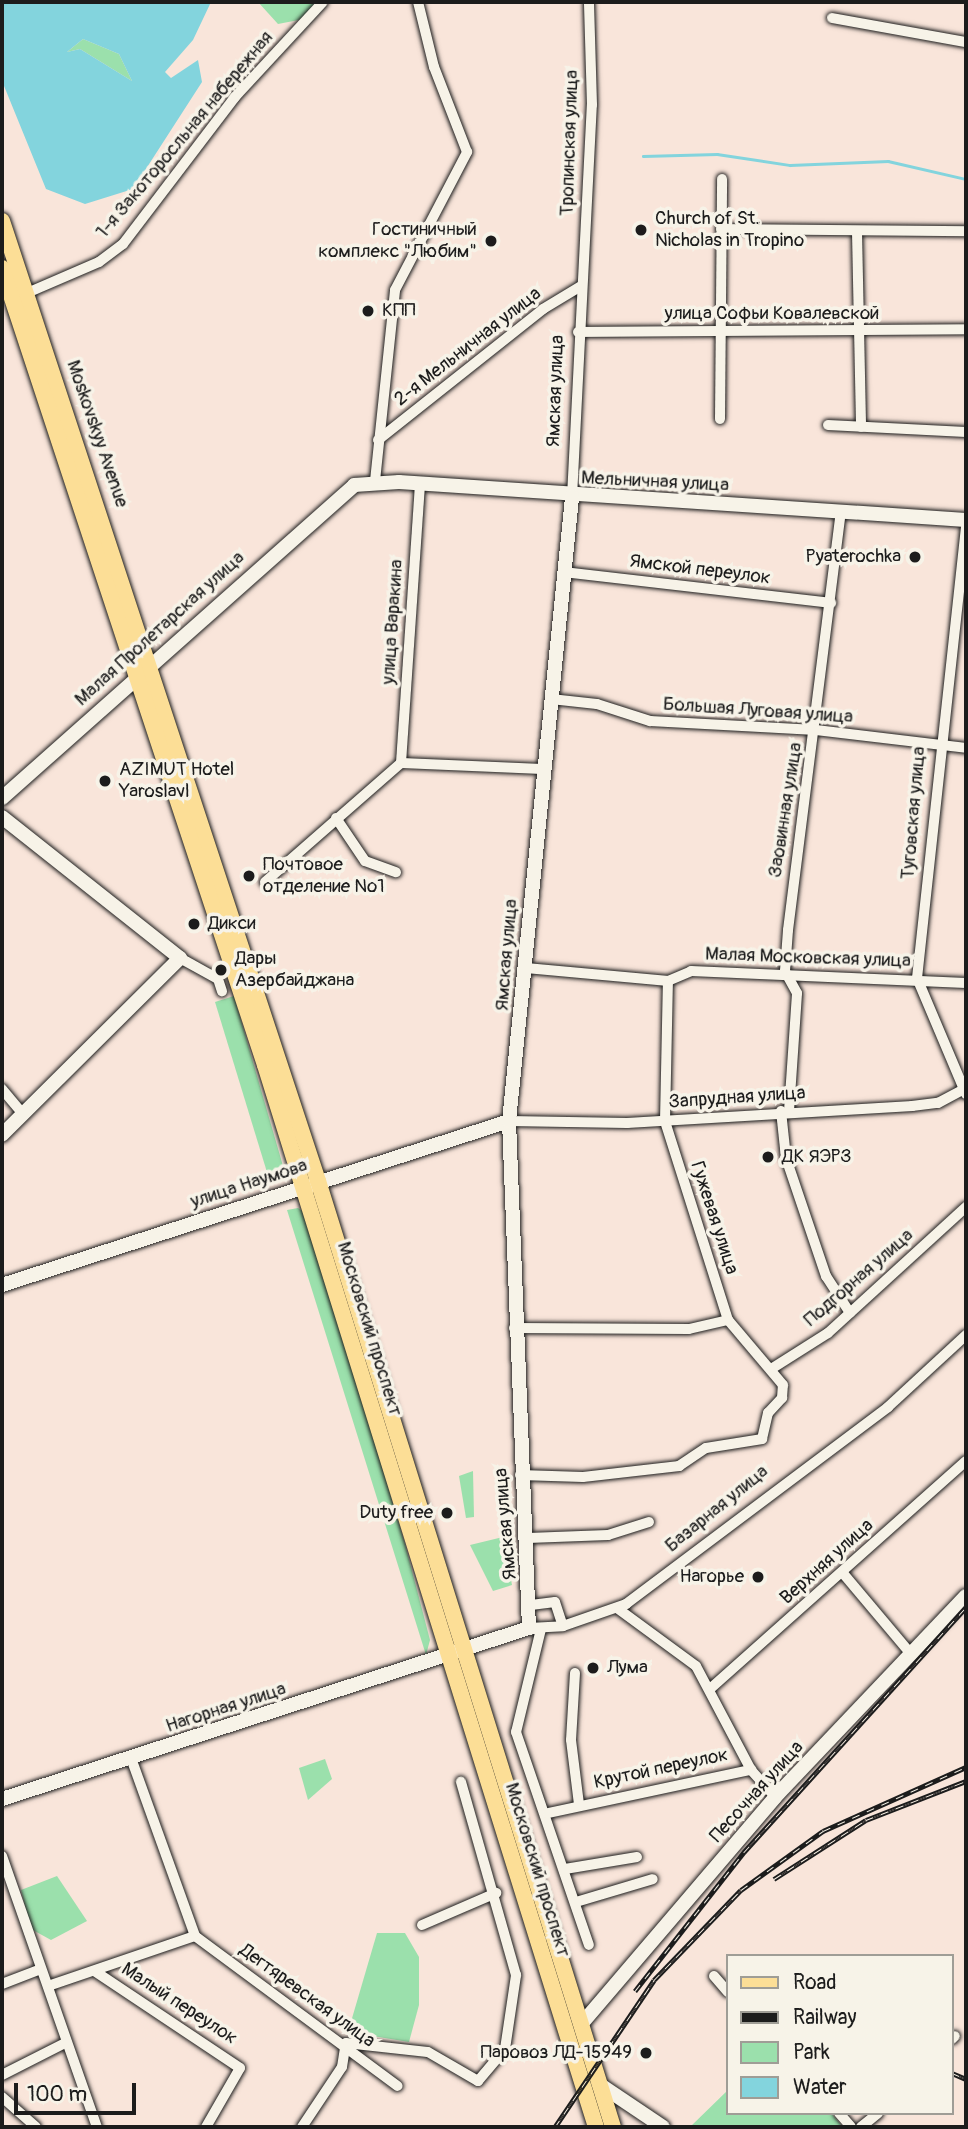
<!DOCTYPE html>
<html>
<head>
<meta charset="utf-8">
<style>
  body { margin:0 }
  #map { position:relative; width:968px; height:2129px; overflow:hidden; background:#f9e5da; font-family:Pangolin,sans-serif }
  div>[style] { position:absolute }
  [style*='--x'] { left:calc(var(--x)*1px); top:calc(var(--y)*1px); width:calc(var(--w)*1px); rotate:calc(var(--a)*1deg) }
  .green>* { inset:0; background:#9be0ac }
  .water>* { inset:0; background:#83d4dd }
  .stream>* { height:2.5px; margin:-1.25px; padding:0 1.25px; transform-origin:1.25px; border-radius:1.25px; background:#83d4dd }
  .roads { filter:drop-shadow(0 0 2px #1c1c1c) drop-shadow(0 0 2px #1c1c1c) }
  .street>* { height:10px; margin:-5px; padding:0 5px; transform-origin:5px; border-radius:5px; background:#f7f3e8 }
  .secondary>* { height:14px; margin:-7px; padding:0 7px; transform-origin:7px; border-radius:7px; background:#f7f3e8 }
  .primary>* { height:16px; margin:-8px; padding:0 8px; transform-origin:8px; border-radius:8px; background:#fcde96 }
  .rail>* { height:5px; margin-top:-2.5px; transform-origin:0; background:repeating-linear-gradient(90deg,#f7f3e8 0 8px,#1c1c1c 0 16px); box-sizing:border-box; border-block:2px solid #1c1c1c }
  .dots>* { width:19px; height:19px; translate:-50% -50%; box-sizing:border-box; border:4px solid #f7f3e8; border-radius:50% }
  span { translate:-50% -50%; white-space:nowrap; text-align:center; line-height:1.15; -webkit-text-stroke:7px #f7f3e8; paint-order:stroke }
  .street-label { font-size:19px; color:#1c1c1c }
  .poi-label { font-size:19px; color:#1c1c1c }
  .left { translate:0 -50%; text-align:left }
  .right { translate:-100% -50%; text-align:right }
  .frame { position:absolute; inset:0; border:4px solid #1c1c1c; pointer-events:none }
  .legend { position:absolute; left:726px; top:1954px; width:228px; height:161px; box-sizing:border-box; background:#f7f3e8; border:2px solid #9f9d96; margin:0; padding:9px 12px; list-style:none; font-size:21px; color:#1c1c1c }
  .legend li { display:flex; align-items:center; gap:14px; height:35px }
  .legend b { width:35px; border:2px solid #9f9d96 }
  .scale { position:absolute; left:14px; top:2083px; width:122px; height:32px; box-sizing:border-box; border:4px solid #1c1c1c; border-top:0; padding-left:9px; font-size:21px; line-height:24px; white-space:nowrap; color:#1c1c1c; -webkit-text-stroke:5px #f7f3e8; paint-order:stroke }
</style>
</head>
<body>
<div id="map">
  <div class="green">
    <div style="clip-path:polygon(258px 2px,319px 2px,304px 19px,278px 24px)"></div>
    <div style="clip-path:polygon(83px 39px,119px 54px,132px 81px,80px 49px,67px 52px)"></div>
    <div style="clip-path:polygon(234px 996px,283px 1166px,280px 1178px,270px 1182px,215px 1002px)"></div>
    <div style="clip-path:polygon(298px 1208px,307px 1214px,405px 1544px,430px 1640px,426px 1655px,287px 1210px)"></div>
    <div style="clip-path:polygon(473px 1471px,474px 1517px,466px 1518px,459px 1476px)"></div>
    <div style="clip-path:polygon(503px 1537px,512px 1585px,493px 1591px,470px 1545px)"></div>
    <div style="clip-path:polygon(325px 1759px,332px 1779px,308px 1800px,299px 1768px)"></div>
    <div style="clip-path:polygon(57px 1876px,87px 1921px,51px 1940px,31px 1929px,21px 1890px)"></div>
    <div style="clip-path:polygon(377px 1933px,405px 1933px,419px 1957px,419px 2005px,409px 2042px,348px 2032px)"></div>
    <div style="clip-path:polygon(728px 2090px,728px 2113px,831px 2113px,842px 2126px,690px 2127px)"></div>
  </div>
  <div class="water">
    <div style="clip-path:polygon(evenodd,2px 2px,211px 2px,193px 40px,165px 72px,171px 78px,198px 60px,202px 82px,133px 189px,85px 204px,46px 189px,2px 81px,2px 2px,83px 39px,119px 54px,132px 81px,80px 49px,67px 52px,83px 39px)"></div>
  </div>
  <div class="stream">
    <div style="--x:643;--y:156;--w:74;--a:-1.5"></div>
    <div style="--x:717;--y:154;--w:74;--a:8.6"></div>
    <div style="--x:790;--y:165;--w:98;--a:-2.3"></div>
    <div style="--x:888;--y:161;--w:80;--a:13"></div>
  </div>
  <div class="roads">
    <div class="street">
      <div style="--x:832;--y:18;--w:136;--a:10.2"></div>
      <div style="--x:721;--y:229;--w:245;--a:0.5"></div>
      <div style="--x:857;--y:232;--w:195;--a:88.8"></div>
      <div style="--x:27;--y:293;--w:78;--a:-23.3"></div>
      <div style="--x:99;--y:262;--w:30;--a:-37"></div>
      <div style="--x:123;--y:244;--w:185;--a:-52.7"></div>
      <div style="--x:235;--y:97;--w:129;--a:-47.2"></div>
      <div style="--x:578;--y:332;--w:388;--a:-0.4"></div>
      <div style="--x:720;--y:419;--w:240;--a:-89.5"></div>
      <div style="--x:828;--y:425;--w:138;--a:2.9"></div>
      <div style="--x:378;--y:440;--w:211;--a:-38.4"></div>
      <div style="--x:543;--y:309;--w:44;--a:-31.2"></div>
      <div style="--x:375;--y:481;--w:192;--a:-84"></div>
      <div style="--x:395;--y:290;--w:156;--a:-62.4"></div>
      <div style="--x:467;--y:152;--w:91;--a:-111.2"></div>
      <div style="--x:434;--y:67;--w:67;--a:-103.8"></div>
      <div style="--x:572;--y:497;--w:393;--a:-87.1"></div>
      <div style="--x:592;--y:105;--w:103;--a:-91.7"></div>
      <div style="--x:966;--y:527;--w:454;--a:96.2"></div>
      <div style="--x:917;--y:978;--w:126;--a:67.1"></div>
      <div style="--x:564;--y:572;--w:269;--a:6.6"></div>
      <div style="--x:551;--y:699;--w:46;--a:6.2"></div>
      <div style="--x:597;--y:704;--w:56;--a:17.8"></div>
      <div style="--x:650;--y:721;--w:166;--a:3.1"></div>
      <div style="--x:816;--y:730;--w:151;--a:6.8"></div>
      <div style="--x:401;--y:763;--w:280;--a:-86.1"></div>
      <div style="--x:336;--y:818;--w:52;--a:56"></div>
      <div style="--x:365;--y:861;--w:33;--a:20"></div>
      <div style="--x:265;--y:882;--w:181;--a:-41.2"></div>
      <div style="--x:401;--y:763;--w:142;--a:2.4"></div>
      <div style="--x:180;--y:958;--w:43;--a:28.9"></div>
      <div style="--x:218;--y:979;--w:13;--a:72"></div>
      <div style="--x:526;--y:968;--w:143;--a:5.2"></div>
      <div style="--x:668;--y:981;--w:25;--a:-23"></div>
      <div style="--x:691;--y:971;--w:275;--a:2.5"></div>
      <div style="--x:2;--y:1089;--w:33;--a:50"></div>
      <div style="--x:781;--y:1111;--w:47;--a:83.9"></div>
      <div style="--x:786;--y:1158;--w:125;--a:71.3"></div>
      <div style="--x:826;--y:1276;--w:44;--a:57"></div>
      <div style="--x:789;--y:1111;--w:118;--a:-86.1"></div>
      <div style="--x:797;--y:993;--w:25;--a:-119"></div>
      <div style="--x:785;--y:971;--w:41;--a:-85.8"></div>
      <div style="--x:788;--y:930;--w:421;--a:-82.8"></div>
      <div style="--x:509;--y:1121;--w:118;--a:1"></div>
      <div style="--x:627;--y:1123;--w:286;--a:-3.4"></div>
      <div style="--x:912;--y:1106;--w:26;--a:-7"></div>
      <div style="--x:938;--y:1103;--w:30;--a:-28"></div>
      <div style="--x:514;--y:1328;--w:175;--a:0.3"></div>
      <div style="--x:689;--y:1329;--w:40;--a:-13"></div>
      <div style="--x:771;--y:1369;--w:67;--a:-32.3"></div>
      <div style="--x:828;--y:1333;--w:187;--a:-42.4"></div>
      <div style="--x:520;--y:1475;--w:63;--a:1.8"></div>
      <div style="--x:583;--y:1477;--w:97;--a:-6.5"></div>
      <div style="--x:679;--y:1466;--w:32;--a:-34"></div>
      <div style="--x:706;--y:1448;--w:57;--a:-9.1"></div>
      <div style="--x:762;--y:1439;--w:27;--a:-77"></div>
      <div style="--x:768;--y:1413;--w:21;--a:-47"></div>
      <div style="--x:782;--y:1398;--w:13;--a:-86"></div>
      <div style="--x:783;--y:1385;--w:85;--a:-130.2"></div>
      <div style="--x:728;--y:1320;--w:209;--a:-107.6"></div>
      <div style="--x:665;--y:1121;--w:140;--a:-88.8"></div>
      <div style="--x:528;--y:1538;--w:80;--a:-2.1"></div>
      <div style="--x:608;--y:1535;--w:43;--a:-17.6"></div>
      <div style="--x:842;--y:1572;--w:107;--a:49.9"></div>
      <div style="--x:531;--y:1605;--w:24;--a:-7"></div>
      <div style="--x:555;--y:1602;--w:25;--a:72"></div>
      <div style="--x:617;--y:1608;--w:98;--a:36.3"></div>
      <div style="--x:696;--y:1666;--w:118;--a:62.1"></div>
      <div style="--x:751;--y:1770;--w:36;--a:48"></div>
      <div style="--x:529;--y:1628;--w:34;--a:-3"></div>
      <div style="--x:563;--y:1626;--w:67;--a:-19.2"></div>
      <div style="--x:626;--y:1604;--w:328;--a:-36.9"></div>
      <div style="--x:888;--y:1407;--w:106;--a:-42.7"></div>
      <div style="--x:533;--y:1629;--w:8;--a:0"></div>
      <div style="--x:541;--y:1629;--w:106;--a:103.6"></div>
      <div style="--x:516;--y:1732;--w:225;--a:71.1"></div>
      <div style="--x:575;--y:1673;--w:67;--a:93.4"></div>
      <div style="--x:571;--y:1740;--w:64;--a:82.9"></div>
      <div style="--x:711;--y:1688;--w:341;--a:-41.7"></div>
      <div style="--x:131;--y:1758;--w:189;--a:70.2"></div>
      <div style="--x:195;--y:1936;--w:252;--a:36.5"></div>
      <div style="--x:548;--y:1813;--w:208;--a:-12"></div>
      <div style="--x:2;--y:1856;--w:287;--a:70.7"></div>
      <div style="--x:565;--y:1869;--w:73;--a:-9.5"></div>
      <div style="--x:576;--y:1902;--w:80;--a:-16.6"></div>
      <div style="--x:422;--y:1925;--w:81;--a:-23.4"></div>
      <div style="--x:96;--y:1972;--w:173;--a:33.7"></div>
      <div style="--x:240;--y:2068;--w:68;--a:120"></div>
      <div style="--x:714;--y:1976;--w:21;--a:49"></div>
      <div style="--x:2;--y:1984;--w:40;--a:-21"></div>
      <div style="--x:48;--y:1986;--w:155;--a:-18.8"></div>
      <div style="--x:952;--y:2039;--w:4;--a:-45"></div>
      <div style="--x:2;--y:2075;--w:71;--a:-26.9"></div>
      <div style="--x:2;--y:2097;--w:45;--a:41.4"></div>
      <div style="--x:839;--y:2113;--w:18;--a:49"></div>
      <div style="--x:302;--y:2127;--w:72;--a:-56.3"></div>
      <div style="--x:342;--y:2067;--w:24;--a:-81"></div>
      <div style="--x:346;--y:2043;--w:82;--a:6.3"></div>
      <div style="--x:428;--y:2052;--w:58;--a:30.1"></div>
      <div style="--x:478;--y:2081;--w:42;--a:-49.8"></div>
      <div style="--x:505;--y:2049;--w:75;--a:-81.5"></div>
      <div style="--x:516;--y:1975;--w:201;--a:-105.9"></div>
      <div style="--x:861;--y:2127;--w:22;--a:-39"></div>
    </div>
    <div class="secondary">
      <div style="--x:2;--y:798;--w:471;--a:-41.6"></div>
      <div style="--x:354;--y:485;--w:45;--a:-3.8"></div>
      <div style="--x:399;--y:482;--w:568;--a:3.83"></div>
      <div style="--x:2;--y:817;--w:227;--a:38.4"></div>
      <div style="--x:180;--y:958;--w:251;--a:135.2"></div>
      <div style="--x:2;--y:1285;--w:533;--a:-17.92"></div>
      <div style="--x:2;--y:1799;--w:554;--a:-17.98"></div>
      <div style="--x:529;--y:1628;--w:507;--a:-92.26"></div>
      <div style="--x:509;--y:1121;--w:627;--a:-84.23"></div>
      <div style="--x:584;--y:2021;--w:294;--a:-49.5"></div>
      <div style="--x:775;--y:1797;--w:277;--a:-46.5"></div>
      <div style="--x:599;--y:2084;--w:77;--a:33.9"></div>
    </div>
    <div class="primary">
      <div style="--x:2;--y:221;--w:1011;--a:71.78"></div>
      <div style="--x:318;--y:1181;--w:991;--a:72.68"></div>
      <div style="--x:2;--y:268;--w:839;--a:71.74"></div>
      <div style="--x:265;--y:1065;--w:1112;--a:72.69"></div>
    </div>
  </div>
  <div class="rail">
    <div style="--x:774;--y:1879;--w:109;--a:-32.7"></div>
    <div style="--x:866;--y:1820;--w:107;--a:-21.3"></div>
    <div style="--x:635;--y:1991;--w:177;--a:-51.9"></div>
    <div style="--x:744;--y:1852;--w:331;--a:-47.8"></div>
    <div style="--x:952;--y:2073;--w:15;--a:23"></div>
    <div style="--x:555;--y:2127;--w:177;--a:-56"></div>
    <div style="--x:654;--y:1980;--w:125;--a:-46"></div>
    <div style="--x:741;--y:1890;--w:101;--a:-35.7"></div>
    <div style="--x:823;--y:1831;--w:157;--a:-24.1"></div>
  </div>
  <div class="dots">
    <div style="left:641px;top:230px;background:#1c1c1c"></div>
    <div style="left:491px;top:241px;background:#1c1c1c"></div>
    <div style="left:368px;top:311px;background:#1c1c1c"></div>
    <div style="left:915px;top:557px;background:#1c1c1c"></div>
    <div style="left:105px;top:781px;background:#1c1c1c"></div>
    <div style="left:249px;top:876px;background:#1c1c1c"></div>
    <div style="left:194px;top:924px;background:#1c1c1c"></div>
    <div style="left:221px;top:970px;background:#1c1c1c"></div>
    <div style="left:768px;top:1157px;background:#1c1c1c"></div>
    <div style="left:447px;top:1513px;background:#1c1c1c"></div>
    <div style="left:758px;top:1577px;background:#1c1c1c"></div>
    <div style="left:593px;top:1668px;background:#1c1c1c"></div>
    <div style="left:646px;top:2053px;background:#1c1c1c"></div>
  </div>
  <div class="street-label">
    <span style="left:185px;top:135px;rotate:-50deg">1-я Закоторосльная набережная</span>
    <span style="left:570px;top:143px;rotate:-88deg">Тропинская улица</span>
    <span style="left:772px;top:314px">улица Софьи Ковалевской</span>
    <span style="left:468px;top:347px;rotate:-38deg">2-я Мельничная улица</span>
    <span style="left:556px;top:391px;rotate:-88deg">Ямская улица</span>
    <span style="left:97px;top:434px;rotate:71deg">Moskovskyy Avenue</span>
    <span style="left:655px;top:482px;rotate:3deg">Мельничная улица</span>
    <span style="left:700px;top:570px;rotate:7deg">Ямской переулок</span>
    <span style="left:393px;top:622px;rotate:-86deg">улица Варакина</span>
    <span style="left:160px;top:629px;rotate:-42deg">Малая Пролетарская улица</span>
    <span style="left:758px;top:711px;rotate:4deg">Большая Луговая улица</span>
    <span style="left:786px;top:810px;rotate:-81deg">Заовинная улица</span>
    <span style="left:914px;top:813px;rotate:-85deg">Туговская улица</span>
    <span style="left:507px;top:955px;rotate:-85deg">Ямская улица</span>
    <span style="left:808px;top:958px;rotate:2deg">Малая Московская улица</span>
    <span style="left:737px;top:1098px;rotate:-4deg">Запрудная улица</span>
    <span style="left:249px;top:1184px;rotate:-18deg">улица Наумова</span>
    <span style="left:714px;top:1218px;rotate:72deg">Гужевая улица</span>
    <span style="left:859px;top:1278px;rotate:-41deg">Подгорная улица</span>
    <span style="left:369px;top:1329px;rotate:73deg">Московский проспект</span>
    <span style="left:717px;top:1509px;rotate:-39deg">Базарная улица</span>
    <span style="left:506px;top:1524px;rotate:-95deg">Ямская улица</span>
    <span style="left:827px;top:1562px;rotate:-42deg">Верхняя улица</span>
    <span style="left:226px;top:1708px;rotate:-18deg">Нагорная улица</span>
    <span style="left:661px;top:1769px;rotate:-12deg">Крутой переулок</span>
    <span style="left:757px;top:1792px;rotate:-48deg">Песочная улица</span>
    <span style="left:537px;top:1870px;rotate:73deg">Московский проспект</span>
    <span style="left:307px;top:1996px;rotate:36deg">Дегтяревская улица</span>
    <span style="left:179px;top:2004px;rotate:33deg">Малый переулок</span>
  </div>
  <div class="poi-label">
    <span class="left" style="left:655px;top:230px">Church of St.<br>Nicholas in Tropino</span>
    <span class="right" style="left:477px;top:241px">Гостиничный<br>комплекс "Любим"</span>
    <span class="left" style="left:382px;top:311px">КПП</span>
    <span class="right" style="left:901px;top:557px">Pyaterochka</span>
    <span class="left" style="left:119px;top:781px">AZIMUT Hotel<br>Yaroslavl</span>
    <span class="left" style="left:263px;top:876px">Почтовое<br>отделение №1</span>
    <span class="left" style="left:208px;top:924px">Дикси</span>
    <span class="left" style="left:235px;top:970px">Дары<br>Азербайджана</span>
    <span class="left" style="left:782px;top:1157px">ДК ЯЭРЗ</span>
    <span class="right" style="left:433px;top:1513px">Duty free</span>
    <span class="right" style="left:744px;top:1577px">Нагорье</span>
    <span class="left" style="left:607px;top:1668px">Лума</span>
    <span class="right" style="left:632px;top:2053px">Паровоз ЛД-15949</span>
  </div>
  <div class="frame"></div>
  <ul class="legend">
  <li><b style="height:9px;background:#fcde96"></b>Road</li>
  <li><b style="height:9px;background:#1c1c1c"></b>Railway</li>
  <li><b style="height:19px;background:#9be0ac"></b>Park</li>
  <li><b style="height:19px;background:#83d4dd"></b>Water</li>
  </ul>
  <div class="scale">100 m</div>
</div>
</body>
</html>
